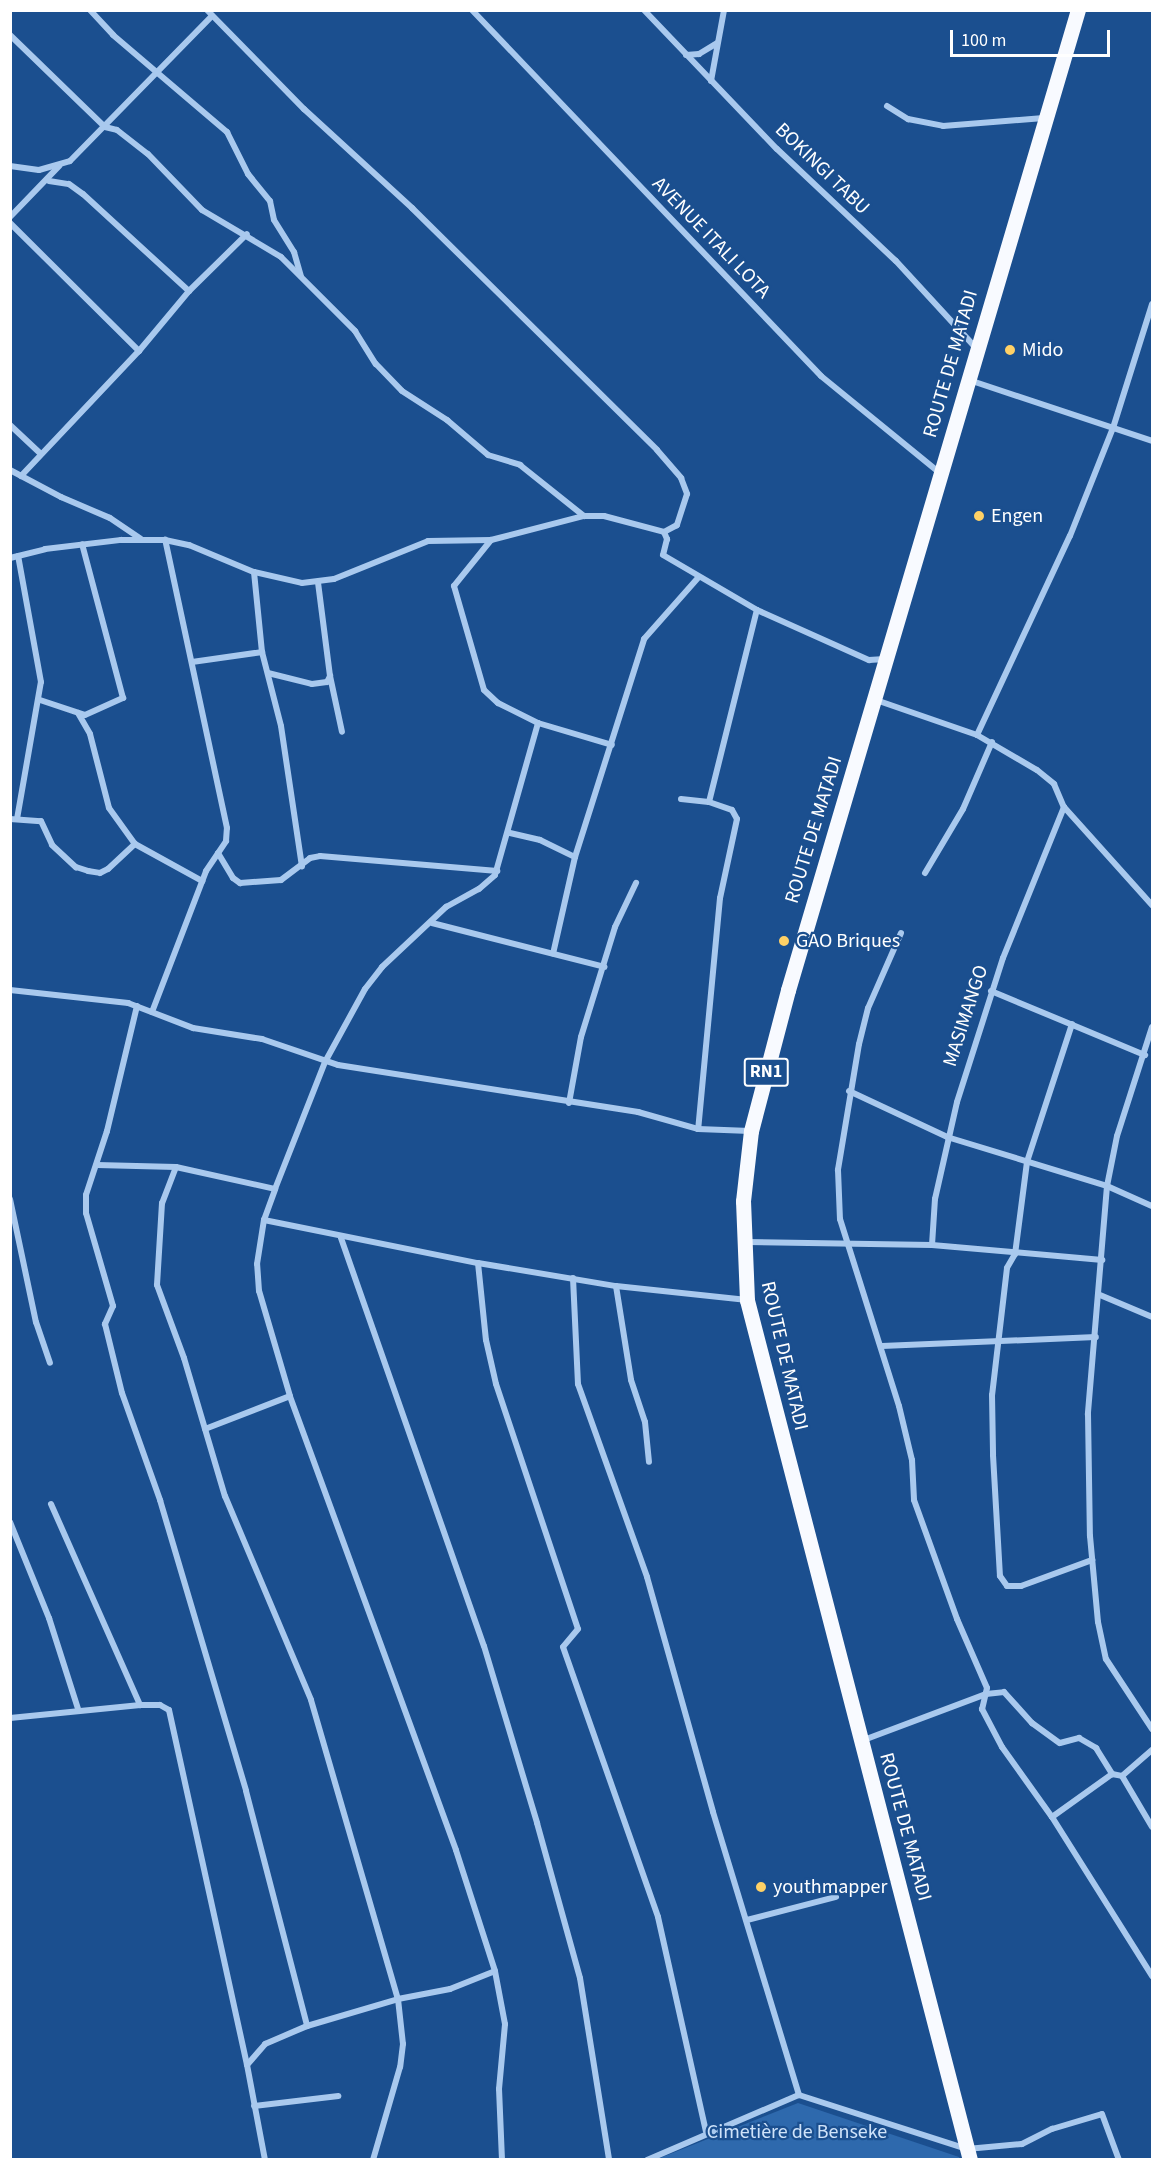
<!DOCTYPE html>
<html>
<head>
<meta charset="utf-8">
<style>
  body { margin:0 }
  #map { position:relative; width:1163px; height:2170px; overflow:hidden; background:#1b4f8f; font-family:"Source Sans 3",sans-serif }
  div>[style] { position:absolute }
  [style*='--x'] { left:calc(var(--x)*1px); top:calc(var(--y)*1px); width:calc(var(--w)*1px); rotate:calc(var(--a)*1deg) }
  .green>* { inset:0; background:#2e69ad }
  .minor>* { height:6px; margin:-3px; padding:0 3px; transform-origin:3px; border-radius:3px; background:#a9c9ee }
  .trunk>* { height:15px; margin:-7.5px; padding:0 7.5px; transform-origin:7.5px; border-radius:7.5px; background:#f8faff }
  .dots>* { width:16px; height:16px; translate:-50% -50%; box-sizing:border-box; border:3px solid #1b4f8f; border-radius:50% }
  span { translate:-50% -50%; white-space:nowrap; text-align:center; line-height:1.15; -webkit-text-stroke:4.5px #1b4f8f; paint-order:stroke }
  .shield-label span { padding:2px 4px; background:#1b4f8f; border:2px solid; border-radius:4px; -webkit-text-stroke-width:0 }
  .shield-label { font-size:18px; color:#fff; font-weight:700 }
  .street-label { font-size:20px; color:#fff }
  .poi-label { font-size:20px; color:#fff }
  .left { translate:0 -50%; text-align:left }
  .park-label { font-size:20px; color:#cfe3fa }
  .frame { position:absolute; inset:0; border:12px solid #fff; pointer-events:none }
  .scale { position:absolute; left:950px; top:30px; width:160px; height:27px; box-sizing:border-box; border:3px solid #fff; border-top:0; padding-left:8px; font-size:18px; line-height:21px; white-space:nowrap; color:#fff; -webkit-text-stroke:4px #1b4f8f; paint-order:stroke }
</style>
</head>
<body>
<div id="map">
  <div class="green">
    <div style="clip-path:polygon(798px 2103px,959px 2157px,960px 2159px,655px 2160px)"></div>
  </div>
  <div class="minor">
    <div style="--x:90;--y:10;--w:34;--a:47"></div>
    <div style="--x:113;--y:35;--w:150;--a:40.4"></div>
    <div style="--x:227;--y:132;--w:47;--a:63.4"></div>
    <div style="--x:248;--y:174;--w:35;--a:51"></div>
    <div style="--x:270;--y:201;--w:19;--a:78"></div>
    <div style="--x:274;--y:220;--w:38;--a:58"></div>
    <div style="--x:294;--y:252;--w:25;--a:74"></div>
    <div style="--x:207;--y:10;--w:139;--a:45.6"></div>
    <div style="--x:304;--y:109;--w:147;--a:42.5"></div>
    <div style="--x:412;--y:208;--w:344;--a:44.6"></div>
    <div style="--x:657;--y:450;--w:37;--a:49"></div>
    <div style="--x:681;--y:478;--w:17;--a:69"></div>
    <div style="--x:687;--y:494;--w:33;--a:108"></div>
    <div style="--x:677;--y:525;--w:15;--a:152"></div>
    <div style="--x:664;--y:532;--w:8;--a:67"></div>
    <div style="--x:667;--y:539;--w:16;--a:104"></div>
    <div style="--x:663;--y:555;--w:109;--a:30.3"></div>
    <div style="--x:757;--y:610;--w:123;--a:24.1"></div>
    <div style="--x:869;--y:660;--w:16;--a:-4"></div>
    <div style="--x:472;--y:10;--w:506;--a:46.36"></div>
    <div style="--x:821;--y:376;--w:154;--a:39.2"></div>
    <div style="--x:644;--y:10;--w:192;--a:46.3"></div>
    <div style="--x:777;--y:149;--w:163;--a:43.3"></div>
    <div style="--x:896;--y:261;--w:118;--a:47.4"></div>
    <div style="--x:10;--y:35;--w:132;--a:44.1"></div>
    <div style="--x:105;--y:127;--w:12;--a:14"></div>
    <div style="--x:117;--y:130;--w:39;--a:38"></div>
    <div style="--x:148;--y:154;--w:78;--a:46"></div>
    <div style="--x:202;--y:210;--w:92;--a:30.7"></div>
    <div style="--x:281;--y:257;--w:105;--a:45"></div>
    <div style="--x:355;--y:331;--w:39;--a:58"></div>
    <div style="--x:376;--y:364;--w:37;--a:46"></div>
    <div style="--x:402;--y:391;--w:54;--a:32.8"></div>
    <div style="--x:447;--y:420;--w:54;--a:40.5"></div>
    <div style="--x:488;--y:455;--w:34;--a:17"></div>
    <div style="--x:520;--y:465;--w:82;--a:38.6"></div>
    <div style="--x:686;--y:55;--w:13;--a:-4"></div>
    <div style="--x:699;--y:54;--w:21;--a:-31"></div>
    <div style="--x:711;--y:81;--w:72;--a:-79.6"></div>
    <div style="--x:887;--y:106;--w:25;--a:32"></div>
    <div style="--x:908;--y:119;--w:36;--a:11"></div>
    <div style="--x:943;--y:126;--w:101;--a:-4.5"></div>
    <div style="--x:10;--y:166;--w:29;--a:8"></div>
    <div style="--x:39;--y:170;--w:32;--a:-16"></div>
    <div style="--x:70;--y:161;--w:203;--a:-45.6"></div>
    <div style="--x:49;--y:181;--w:20;--a:9"></div>
    <div style="--x:69;--y:184;--w:17;--a:36"></div>
    <div style="--x:83;--y:194;--w:144;--a:42.5"></div>
    <div style="--x:10;--y:217;--w:71;--a:-46.1"></div>
    <div style="--x:10;--y:223;--w:182;--a:44.8"></div>
    <div style="--x:969;--y:380;--w:193;--a:18.4"></div>
    <div style="--x:10;--y:425;--w:42;--a:43.1"></div>
    <div style="--x:10;--y:470;--w:58;--a:27.9"></div>
    <div style="--x:61;--y:497;--w:53;--a:23.2"></div>
    <div style="--x:110;--y:518;--w:37;--a:34"></div>
    <div style="--x:21;--y:476;--w:172;--a:-46.7"></div>
    <div style="--x:139;--y:351;--w:78;--a:-50.2"></div>
    <div style="--x:189;--y:291;--w:81;--a:-44.5"></div>
    <div style="--x:491;--y:540;--w:59;--a:128.8"></div>
    <div style="--x:454;--y:586;--w:108;--a:73.9"></div>
    <div style="--x:484;--y:690;--w:19;--a:43"></div>
    <div style="--x:498;--y:703;--w:45;--a:26.6"></div>
    <div style="--x:538;--y:723;--w:77;--a:16.6"></div>
    <div style="--x:10;--y:558;--w:36;--a:-14"></div>
    <div style="--x:45;--y:549;--w:77;--a:-6.8"></div>
    <div style="--x:121;--y:540;--w:44;--a:0"></div>
    <div style="--x:165;--y:540;--w:25;--a:12"></div>
    <div style="--x:189;--y:545;--w:70;--a:22.6"></div>
    <div style="--x:254;--y:572;--w:49;--a:12.9"></div>
    <div style="--x:302;--y:583;--w:32;--a:-7"></div>
    <div style="--x:334;--y:579;--w:101;--a:-22"></div>
    <div style="--x:428;--y:541;--w:63;--a:-0.9"></div>
    <div style="--x:491;--y:540;--w:96;--a:-14.5"></div>
    <div style="--x:584;--y:516;--w:20;--a:0"></div>
    <div style="--x:604;--y:516;--w:62;--a:14.9"></div>
    <div style="--x:254;--y:572;--w:80;--a:84.3"></div>
    <div style="--x:262;--y:652;--w:76;--a:75.6"></div>
    <div style="--x:281;--y:726;--w:142;--a:81.5"></div>
    <div style="--x:192;--y:662;--w:71;--a:-8.1"></div>
    <div style="--x:268;--y:673;--w:45;--a:14"></div>
    <div style="--x:312;--y:684;--w:15;--a:-8"></div>
    <div style="--x:327;--y:682;--w:7;--a:-63"></div>
    <div style="--x:330;--y:676;--w:95;--a:-97.3"></div>
    <div style="--x:330;--y:676;--w:57;--a:77.9"></div>
    <div style="--x:40;--y:700;--w:47;--a:18.4"></div>
    <div style="--x:85;--y:715;--w:42;--a:-24.1"></div>
    <div style="--x:123;--y:698;--w:159;--a:-104.9"></div>
    <div style="--x:876;--y:700;--w:107;--a:19.1"></div>
    <div style="--x:977;--y:735;--w:69;--a:30.3"></div>
    <div style="--x:1037;--y:770;--w:22;--a:39"></div>
    <div style="--x:1054;--y:784;--w:25;--a:67"></div>
    <div style="--x:1064;--y:807;--w:132;--a:48.1"></div>
    <div style="--x:78;--y:713;--w:24;--a:60"></div>
    <div style="--x:90;--y:734;--w:76;--a:75.6"></div>
    <div style="--x:109;--y:808;--w:44;--a:54.2"></div>
    <div style="--x:977;--y:735;--w:220;--a:-65"></div>
    <div style="--x:1070;--y:536;--w:116;--a:-68.3"></div>
    <div style="--x:1113;--y:428;--w:130;--a:-72.5"></div>
    <div style="--x:681;--y:799;--w:28;--a:6"></div>
    <div style="--x:709;--y:802;--w:24;--a:19"></div>
    <div style="--x:732;--y:810;--w:10;--a:61"></div>
    <div style="--x:737;--y:819;--w:81;--a:102.1"></div>
    <div style="--x:720;--y:898;--w:232;--a:95.4"></div>
    <div style="--x:709;--y:802;--w:198;--a:-76"></div>
    <div style="--x:10;--y:819;--w:31;--a:4"></div>
    <div style="--x:41;--y:821;--w:26;--a:65"></div>
    <div style="--x:52;--y:845;--w:33;--a:43"></div>
    <div style="--x:76;--y:867;--w:13;--a:18"></div>
    <div style="--x:88;--y:871;--w:12;--a:9"></div>
    <div style="--x:100;--y:873;--w:9;--a:-27"></div>
    <div style="--x:108;--y:869;--w:37;--a:-43"></div>
    <div style="--x:135;--y:844;--w:77;--a:28.9"></div>
    <div style="--x:17;--y:819;--w:139;--a:-80.1"></div>
    <div style="--x:41;--y:682;--w:128;--a:-100.3"></div>
    <div style="--x:510;--y:833;--w:31;--a:13"></div>
    <div style="--x:540;--y:840;--w:39;--a:26"></div>
    <div style="--x:575;--y:857;--w:99;--a:102.8"></div>
    <div style="--x:218;--y:853;--w:29;--a:59"></div>
    <div style="--x:233;--y:878;--w:9;--a:36"></div>
    <div style="--x:240;--y:883;--w:41;--a:-4.2"></div>
    <div style="--x:281;--y:880;--w:36;--a:-37"></div>
    <div style="--x:310;--y:858;--w:10;--a:-11"></div>
    <div style="--x:320;--y:856;--w:178;--a:4.8"></div>
    <div style="--x:575;--y:857;--w:229;--a:-72.4"></div>
    <div style="--x:644;--y:639;--w:81;--a:-48.5"></div>
    <div style="--x:925;--y:873;--w:74;--a:-59.3"></div>
    <div style="--x:963;--y:809;--w:73;--a:-66.6"></div>
    <div style="--x:432;--y:923;--w:178;--a:14.3"></div>
    <div style="--x:901;--y:933;--w:82;--a:113.7"></div>
    <div style="--x:868;--y:1008;--w:37;--a:104"></div>
    <div style="--x:859;--y:1044;--w:128;--a:99.5"></div>
    <div style="--x:838;--y:1170;--w:49;--a:87.7"></div>
    <div style="--x:840;--y:1219;--w:196;--a:72.5"></div>
    <div style="--x:899;--y:1406;--w:56;--a:76.5"></div>
    <div style="--x:912;--y:1460;--w:40;--a:87.1"></div>
    <div style="--x:914;--y:1500;--w:127;--a:70.1"></div>
    <div style="--x:957;--y:1619;--w:75;--a:66.5"></div>
    <div style="--x:987;--y:1688;--w:22;--a:103"></div>
    <div style="--x:982;--y:1709;--w:43;--a:62.2"></div>
    <div style="--x:1002;--y:1747;--w:86;--a:54.5"></div>
    <div style="--x:1052;--y:1817;--w:188;--a:57.8"></div>
    <div style="--x:10;--y:990;--w:119;--a:6.3"></div>
    <div style="--x:128;--y:1003;--w:70;--a:21"></div>
    <div style="--x:193;--y:1028;--w:70;--a:9.1"></div>
    <div style="--x:262;--y:1039;--w:80;--a:18.9"></div>
    <div style="--x:338;--y:1065;--w:304;--a:8.9"></div>
    <div style="--x:638;--y:1112;--w:62;--a:15.8"></div>
    <div style="--x:698;--y:1129;--w:52;--a:2.2"></div>
    <div style="--x:991;--y:991;--w:167;--a:22.6"></div>
    <div style="--x:137;--y:1006;--w:129;--a:103.5"></div>
    <div style="--x:107;--y:1131;--w:67;--a:108.2"></div>
    <div style="--x:86;--y:1195;--w:18;--a:90"></div>
    <div style="--x:86;--y:1213;--w:97;--a:73.8"></div>
    <div style="--x:113;--y:1306;--w:20;--a:114"></div>
    <div style="--x:105;--y:1324;--w:71;--a:76.2"></div>
    <div style="--x:122;--y:1393;--w:114;--a:70.4"></div>
    <div style="--x:160;--y:1500;--w:303;--a:73.5"></div>
    <div style="--x:246;--y:1791;--w:243;--a:75.4"></div>
    <div style="--x:152;--y:1012;--w:151;--a:-69"></div>
    <div style="--x:206;--y:871;--w:36;--a:-56"></div>
    <div style="--x:226;--y:841;--w:13;--a:-86"></div>
    <div style="--x:227;--y:828;--w:295;--a:-102.1"></div>
    <div style="--x:1072;--y:1024;--w:145;--a:108.1"></div>
    <div style="--x:1027;--y:1162;--w:93;--a:97.4"></div>
    <div style="--x:1015;--y:1254;--w:16;--a:120"></div>
    <div style="--x:1007;--y:1268;--w:128;--a:96.7"></div>
    <div style="--x:992;--y:1395;--w:60;--a:89"></div>
    <div style="--x:993;--y:1455;--w:121;--a:86.7"></div>
    <div style="--x:1000;--y:1576;--w:12;--a:55"></div>
    <div style="--x:1007;--y:1586;--w:14;--a:0"></div>
    <div style="--x:1021;--y:1586;--w:76;--a:-20.1"></div>
    <div style="--x:1152;--y:1027;--w:114;--a:107.8"></div>
    <div style="--x:1117;--y:1136;--w:51;--a:101.3"></div>
    <div style="--x:1107;--y:1186;--w:229;--a:94.8"></div>
    <div style="--x:1088;--y:1414;--w:122;--a:89.1"></div>
    <div style="--x:1090;--y:1536;--w:86;--a:84.7"></div>
    <div style="--x:1098;--y:1622;--w:38;--a:78"></div>
    <div style="--x:1106;--y:1659;--w:84;--a:56.7"></div>
    <div style="--x:849;--y:1091;--w:108;--a:25.1"></div>
    <div style="--x:947;--y:1137;--w:167;--a:17"></div>
    <div style="--x:1107;--y:1186;--w:49;--a:24"></div>
    <div style="--x:569;--y:1103;--w:67;--a:-79.7"></div>
    <div style="--x:581;--y:1037;--w:115;--a:-72.8"></div>
    <div style="--x:615;--y:927;--w:49;--a:-64.5"></div>
    <div style="--x:97;--y:1165;--w:79;--a:1.5"></div>
    <div style="--x:176;--y:1167;--w:101;--a:12.5"></div>
    <div style="--x:176;--y:1167;--w:39;--a:111"></div>
    <div style="--x:162;--y:1203;--w:82;--a:93.5"></div>
    <div style="--x:157;--y:1285;--w:78;--a:69.7"></div>
    <div style="--x:184;--y:1358;--w:144;--a:73.5"></div>
    <div style="--x:225;--y:1496;--w:221;--a:67.1"></div>
    <div style="--x:311;--y:1700;--w:311;--a:73.8"></div>
    <div style="--x:398;--y:1999;--w:45;--a:83.7"></div>
    <div style="--x:403;--y:2044;--w:23;--a:97"></div>
    <div style="--x:400;--y:2067;--w:97;--a:106.2"></div>
    <div style="--x:10;--y:1199;--w:126;--a:78.1"></div>
    <div style="--x:36;--y:1322;--w:43;--a:71.1"></div>
    <div style="--x:264;--y:1220;--w:218;--a:11.4"></div>
    <div style="--x:478;--y:1263;--w:140;--a:9.5"></div>
    <div style="--x:616;--y:1286;--w:132;--a:6.1"></div>
    <div style="--x:341;--y:1238;--w:432;--a:70.7"></div>
    <div style="--x:484;--y:1646;--w:185;--a:73.3"></div>
    <div style="--x:537;--y:1823;--w:161;--a:74.5"></div>
    <div style="--x:580;--y:1978;--w:184;--a:80.9"></div>
    <div style="--x:746;--y:1242;--w:186;--a:0.9"></div>
    <div style="--x:932;--y:1245;--w:171;--a:5"></div>
    <div style="--x:932;--y:1245;--w:46;--a:-86.3"></div>
    <div style="--x:935;--y:1199;--w:99;--a:-77.2"></div>
    <div style="--x:957;--y:1102;--w:151;--a:-72.3"></div>
    <div style="--x:1003;--y:958;--w:163;--a:-68"></div>
    <div style="--x:478;--y:1263;--w:77;--a:84.1"></div>
    <div style="--x:486;--y:1340;--w:45;--a:77.2"></div>
    <div style="--x:496;--y:1384;--w:258;--a:71.5"></div>
    <div style="--x:578;--y:1629;--w:23;--a:130"></div>
    <div style="--x:563;--y:1647;--w:286;--a:70.6"></div>
    <div style="--x:658;--y:1917;--w:220;--a:77.4"></div>
    <div style="--x:573;--y:1278;--w:106;--a:87.3"></div>
    <div style="--x:578;--y:1384;--w:205;--a:70.3"></div>
    <div style="--x:647;--y:1577;--w:244;--a:74.3"></div>
    <div style="--x:713;--y:1812;--w:296;--a:73.1"></div>
    <div style="--x:616;--y:1286;--w:95;--a:80.9"></div>
    <div style="--x:631;--y:1380;--w:44;--a:71.6"></div>
    <div style="--x:645;--y:1422;--w:40;--a:84.3"></div>
    <div style="--x:1100;--y:1295;--w:56;--a:22.9"></div>
    <div style="--x:882;--y:1346;--w:214;--a:-2.4"></div>
    <div style="--x:205;--y:1429;--w:91;--a:-21.2"></div>
    <div style="--x:51;--y:1504;--w:220;--a:66.1"></div>
    <div style="--x:10;--y:1522;--w:104;--a:67.9"></div>
    <div style="--x:49;--y:1618;--w:96;--a:72.3"></div>
    <div style="--x:10;--y:1718;--w:131;--a:-5.7"></div>
    <div style="--x:140;--y:1705;--w:20;--a:0"></div>
    <div style="--x:160;--y:1705;--w:10;--a:29"></div>
    <div style="--x:169;--y:1710;--w:363;--a:77.6"></div>
    <div style="--x:861;--y:1741;--w:134;--a:-20.6"></div>
    <div style="--x:986;--y:1694;--w:18;--a:-6"></div>
    <div style="--x:1004;--y:1692;--w:42;--a:47.9"></div>
    <div style="--x:1032;--y:1723;--w:34;--a:36"></div>
    <div style="--x:1060;--y:1743;--w:20;--a:-15"></div>
    <div style="--x:1079;--y:1738;--w:20;--a:30"></div>
    <div style="--x:1096;--y:1748;--w:31;--a:58"></div>
    <div style="--x:1112;--y:1774;--w:10;--a:11"></div>
    <div style="--x:1122;--y:1776;--w:59;--a:59.5"></div>
    <div style="--x:1122;--y:1776;--w:40;--a:-41"></div>
    <div style="--x:1052;--y:1817;--w:74;--a:-35.6"></div>
    <div style="--x:747;--y:1920;--w:92;--a:-14.5"></div>
    <div style="--x:254;--y:2106;--w:85;--a:-6.8"></div>
    <div style="--x:265;--y:2160;--w:97;--a:-100.7"></div>
    <div style="--x:247;--y:2065;--w:28;--a:-49"></div>
    <div style="--x:265;--y:2044;--w:46;--a:-23.2"></div>
    <div style="--x:307;--y:2026;--w:95;--a:-16.5"></div>
    <div style="--x:398;--y:1999;--w:53;--a:-10.9"></div>
    <div style="--x:450;--y:1989;--w:48;--a:-21.8"></div>
    <div style="--x:502;--y:2160;--w:71;--a:-92.4"></div>
    <div style="--x:499;--y:2089;--w:65;--a:-84.7"></div>
    <div style="--x:505;--y:2024;--w:54;--a:-100.7"></div>
    <div style="--x:495;--y:1971;--w:127;--a:-107.9"></div>
    <div style="--x:456;--y:1850;--w:483;--a:-110.1"></div>
    <div style="--x:290;--y:1396;--w:109;--a:-106.4"></div>
    <div style="--x:259;--y:1291;--w:27;--a:-94"></div>
    <div style="--x:257;--y:1264;--w:45;--a:-81"></div>
    <div style="--x:264;--y:1220;--w:33;--a:-70"></div>
    <div style="--x:275;--y:1189;--w:136;--a:-68.5"></div>
    <div style="--x:325;--y:1062;--w:83;--a:-61.3"></div>
    <div style="--x:365;--y:989;--w:28;--a:-52"></div>
    <div style="--x:382;--y:967;--w:88;--a:-43.2"></div>
    <div style="--x:446;--y:907;--w:38;--a:-29"></div>
    <div style="--x:479;--y:889;--w:21;--a:-41"></div>
    <div style="--x:495;--y:875;--w:158;--a:-74.2"></div>
    <div style="--x:647;--y:2160;--w:165;--a:-23.2"></div>
    <div style="--x:799;--y:2095;--w:176;--a:17.8"></div>
    <div style="--x:967;--y:2149;--w:55;--a:-5.2"></div>
    <div style="--x:1022;--y:2144;--w:34;--a:-27"></div>
    <div style="--x:1052;--y:2129;--w:52;--a:-16.7"></div>
    <div style="--x:1102;--y:2114;--w:49;--a:69.7"></div>
  </div>
  <div class="trunk">
    <div style="--x:970;--y:2160;--w:888;--a:-104.54"></div>
    <div style="--x:747;--y:1300;--w:99;--a:-92.3"></div>
    <div style="--x:743;--y:1201;--w:70;--a:-83.5"></div>
    <div style="--x:751;--y:1131;--w:146;--a:-75.3"></div>
    <div style="--x:788;--y:990;--w:1022;--a:-73.52"></div>
  </div>
  <div class="dots">
    <div style="left:1010px;top:350px;background:#ffd166"></div>
    <div style="left:979px;top:516px;background:#ffd166"></div>
    <div style="left:784px;top:941px;background:#ffd166"></div>
    <div style="left:761px;top:1887px;background:#ffd166"></div>
  </div>
  <div class="shield-label">
    <span style="left:766px;top:1072px">RN1</span>
  </div>
  <div class="street-label">
    <span style="left:822px;top:169px;rotate:44deg">BOKINGI TABU</span>
    <span style="left:711px;top:238px;rotate:46deg">AVENUE ITALI LOTA</span>
    <span style="left:951px;top:364px;rotate:-74deg">ROUTE DE MATADI</span>
    <span style="left:814px;top:830px;rotate:-73deg">ROUTE DE MATADI</span>
    <span style="left:966px;top:1016px;rotate:-72deg">MASIMANGO</span>
    <span style="left:784px;top:1356px;rotate:77deg">ROUTE DE MATADI</span>
    <span style="left:905px;top:1827px;rotate:75deg">ROUTE DE MATADI</span>
  </div>
  <div class="poi-label">
    <span class="left" style="left:1022px;top:350px">Mido</span>
    <span class="left" style="left:991px;top:516px">Engen</span>
    <span class="left" style="left:796px;top:941px">GAO Briques</span>
    <span class="left" style="left:773px;top:1887px">youthmapper</span>
  </div>
  <div class="park-label">
    <span style="left:797px;top:2132px">Cimetière de Benseke</span>
  </div>
  <div class="frame"></div>
  <div class="scale">100 m</div>
</div>
</body>
</html>
